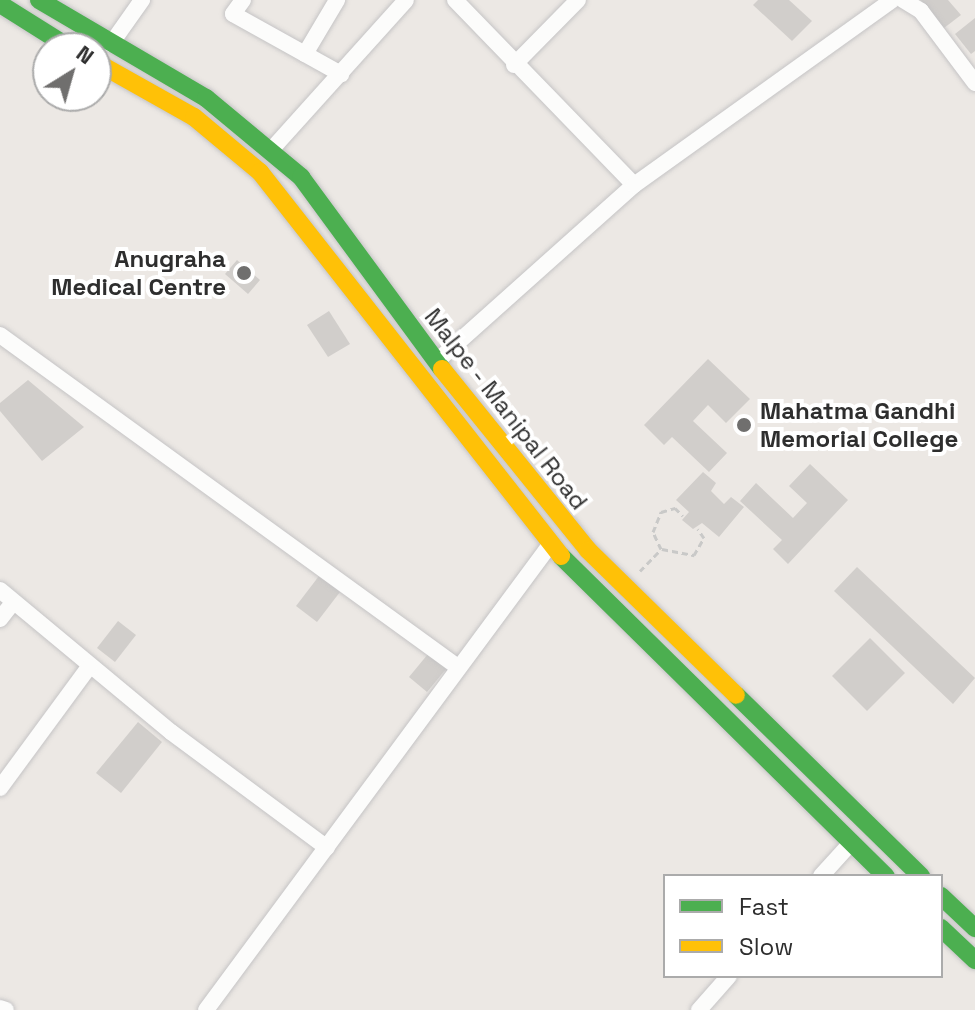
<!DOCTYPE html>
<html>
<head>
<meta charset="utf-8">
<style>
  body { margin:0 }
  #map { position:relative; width:975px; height:1010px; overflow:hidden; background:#ece8e4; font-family:"Space Grotesk",sans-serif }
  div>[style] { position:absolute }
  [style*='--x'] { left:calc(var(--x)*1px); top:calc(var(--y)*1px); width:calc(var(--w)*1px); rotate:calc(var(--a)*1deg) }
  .building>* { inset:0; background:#d1cecb }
  .path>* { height:3px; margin-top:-1.5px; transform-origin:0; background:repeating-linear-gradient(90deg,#c9c9c8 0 6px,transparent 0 10px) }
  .roads { filter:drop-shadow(0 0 2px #c5c4c5) drop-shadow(0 0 2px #c5c4c5) }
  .street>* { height:16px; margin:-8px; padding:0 8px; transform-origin:8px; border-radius:8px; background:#fcfcfb }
  .fast>* { height:18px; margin:-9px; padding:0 9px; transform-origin:9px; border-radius:9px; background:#4caf50 }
  .slow>* { height:18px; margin:-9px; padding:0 9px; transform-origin:9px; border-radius:9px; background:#ffc107 }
  .dots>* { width:22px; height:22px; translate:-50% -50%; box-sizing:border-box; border:4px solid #fff; border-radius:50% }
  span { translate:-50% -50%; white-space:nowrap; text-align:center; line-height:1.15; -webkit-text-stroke:8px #fff; paint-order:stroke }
  .poi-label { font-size:24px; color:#2e2e2e; font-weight:700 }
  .right { translate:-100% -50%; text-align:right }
  .left { translate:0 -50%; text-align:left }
  .street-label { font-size:24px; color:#2e2e2e }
  .legend { position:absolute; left:663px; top:874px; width:280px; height:104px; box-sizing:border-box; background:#fff; border:2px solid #ababab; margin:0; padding:10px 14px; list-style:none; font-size:24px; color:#2e2e2e }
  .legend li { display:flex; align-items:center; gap:16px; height:40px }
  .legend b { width:40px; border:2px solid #ababab }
  .north { position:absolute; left:32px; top:32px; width:80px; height:80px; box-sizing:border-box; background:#fff; border:2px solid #ababab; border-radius:50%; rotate:37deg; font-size:22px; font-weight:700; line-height:32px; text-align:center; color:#2e2e2e }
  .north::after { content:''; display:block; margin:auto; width:28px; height:36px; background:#706f6e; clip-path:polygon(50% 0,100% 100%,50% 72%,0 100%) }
</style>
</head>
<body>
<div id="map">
  <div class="building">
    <div style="clip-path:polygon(758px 0,789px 0,812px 21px,792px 41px,753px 5px)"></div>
    <div style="clip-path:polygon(921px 0,948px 0,961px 15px,944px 28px)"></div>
    <div style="clip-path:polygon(975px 18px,975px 51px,971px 54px,955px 34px)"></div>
    <div style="clip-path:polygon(237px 260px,260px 280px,248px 294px,225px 274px)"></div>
    <div style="clip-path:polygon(329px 311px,350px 344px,328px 357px,307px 325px)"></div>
    <div style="clip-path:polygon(708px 359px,750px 399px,726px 423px,708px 405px,693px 421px,727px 453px,709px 472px,672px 437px,664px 445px,644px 425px)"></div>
    <div style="clip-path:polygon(28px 380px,84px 427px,42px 461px,0 411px,0 403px)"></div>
    <div style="clip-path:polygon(810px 464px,848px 500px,788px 564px,773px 549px,782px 540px,740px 501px,756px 483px,793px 518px,807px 503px,789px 486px)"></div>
    <div style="clip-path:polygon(703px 472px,716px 483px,711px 491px,724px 504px,731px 497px,744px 507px,719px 537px,702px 523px,693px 529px,682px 520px,689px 512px,676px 500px)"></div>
    <div style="clip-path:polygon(857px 567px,975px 678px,953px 704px,834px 591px)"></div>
    <div style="clip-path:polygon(319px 576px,340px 592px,317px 622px,296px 606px)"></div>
    <div style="clip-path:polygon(118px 621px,136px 635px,115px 662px,97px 648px)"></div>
    <div style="clip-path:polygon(870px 638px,905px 673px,867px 711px,832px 676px)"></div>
    <div style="clip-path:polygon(428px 654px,446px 669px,427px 692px,409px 677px)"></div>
    <div style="clip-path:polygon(138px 722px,162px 742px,121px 793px,96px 773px)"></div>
  </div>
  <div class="path">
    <div style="--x:662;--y:549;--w:33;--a:11"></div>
    <div style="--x:694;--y:555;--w:20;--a:-60"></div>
    <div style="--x:704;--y:538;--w:11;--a:-124"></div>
    <div style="--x:640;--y:571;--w:30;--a:-46"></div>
    <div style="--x:661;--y:549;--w:19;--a:-115"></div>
    <div style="--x:653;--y:532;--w:22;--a:-68"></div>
    <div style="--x:661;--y:512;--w:15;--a:-16"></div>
    <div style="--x:675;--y:508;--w:11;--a:45"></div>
  </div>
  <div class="roads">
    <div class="street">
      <div style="--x:243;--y:0;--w:17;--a:126"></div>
      <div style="--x:233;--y:14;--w:124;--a:29.1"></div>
      <div style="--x:455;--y:0;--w:257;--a:45.9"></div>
      <div style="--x:903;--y:0;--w:21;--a:31"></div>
      <div style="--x:921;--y:11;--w:90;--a:53.1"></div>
      <div style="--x:111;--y:44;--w:54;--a:-54.8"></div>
      <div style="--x:305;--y:54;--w:63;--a:-59.3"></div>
      <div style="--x:514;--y:65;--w:91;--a:-45.4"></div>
      <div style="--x:272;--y:149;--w:200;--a:-48"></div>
      <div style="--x:0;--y:335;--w:562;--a:35.95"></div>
      <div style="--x:436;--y:362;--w:266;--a:-41.8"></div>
      <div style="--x:634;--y:185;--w:317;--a:-35.6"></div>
      <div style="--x:0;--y:590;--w:222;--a:39.7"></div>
      <div style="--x:171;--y:732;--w:194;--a:36.6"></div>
      <div style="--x:0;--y:619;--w:18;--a:-52"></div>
      <div style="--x:0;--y:788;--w:150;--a:-53.7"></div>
      <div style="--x:821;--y:876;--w:45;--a:-47.7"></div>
      <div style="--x:0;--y:1008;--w:6;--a:18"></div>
      <div style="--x:206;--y:1010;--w:578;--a:-53.51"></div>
      <div style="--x:699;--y:1010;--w:45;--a:-48.6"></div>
    </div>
    <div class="fast">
      <div style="--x:39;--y:0;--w:194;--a:30.4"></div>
      <div style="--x:206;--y:98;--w:124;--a:39.7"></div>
      <div style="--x:301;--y:177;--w:238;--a:53.7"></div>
      <div style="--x:0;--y:4;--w:83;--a:32.2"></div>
      <div style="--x:561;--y:556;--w:456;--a:44.6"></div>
      <div style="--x:736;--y:695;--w:259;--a:44.4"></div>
      <div style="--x:941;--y:896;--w:47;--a:43.3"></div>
      <div style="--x:941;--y:928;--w:47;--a:43.3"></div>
    </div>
    <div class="slow">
      <div style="--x:96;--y:62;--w:112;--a:29.3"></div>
      <div style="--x:194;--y:117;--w:86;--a:39.8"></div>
      <div style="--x:260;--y:172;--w:488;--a:51.9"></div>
      <div style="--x:442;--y:369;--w:233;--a:51.1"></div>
      <div style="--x:588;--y:550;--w:207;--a:44.4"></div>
    </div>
  </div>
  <div class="dots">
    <div style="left:244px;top:273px;background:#706f6e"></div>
    <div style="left:744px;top:425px;background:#706f6e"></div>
  </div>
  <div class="poi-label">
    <span class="right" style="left:226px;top:273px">Anugraha<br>Medical Centre</span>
    <span class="left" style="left:760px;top:425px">Mahatma Gandhi<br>Memorial College</span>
  </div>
  <div class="street-label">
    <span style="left:506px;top:409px;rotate:52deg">Malpe - Manipal Road</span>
  </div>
  <ul class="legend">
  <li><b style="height:10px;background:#4caf50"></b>Fast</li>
  <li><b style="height:10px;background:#ffc107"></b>Slow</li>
  </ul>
  <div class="north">N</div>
</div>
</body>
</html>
